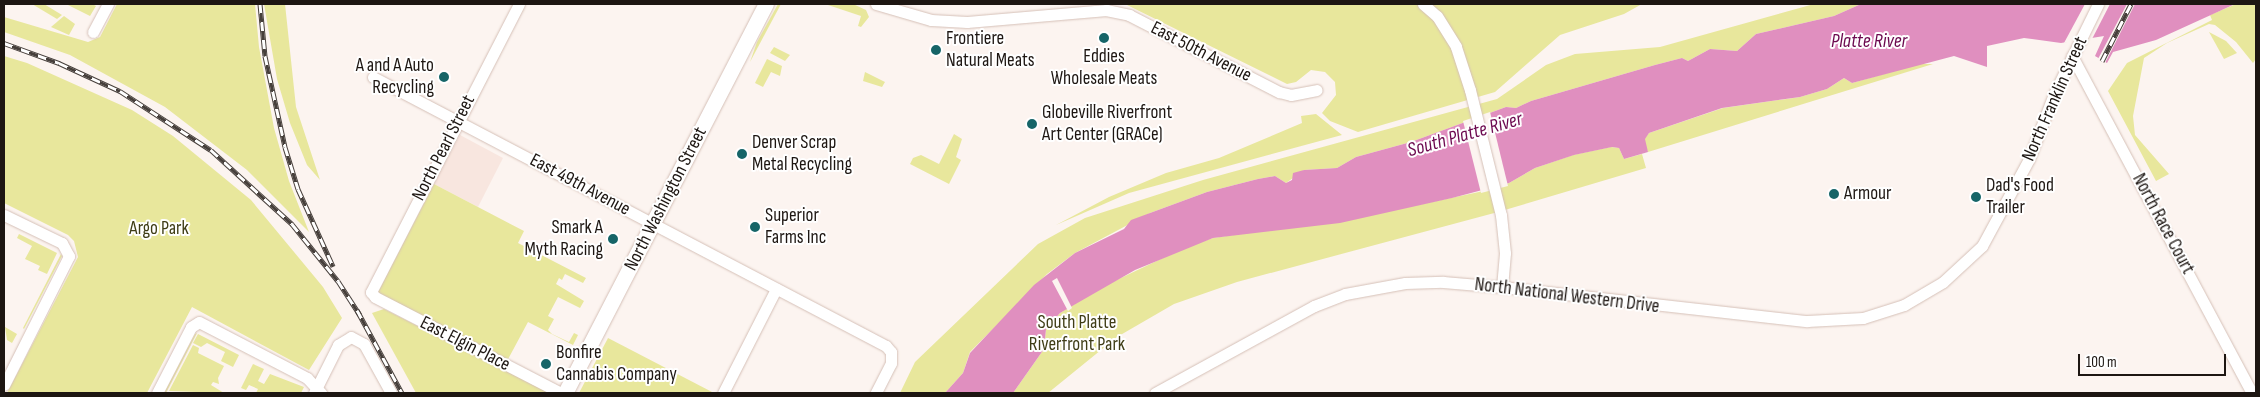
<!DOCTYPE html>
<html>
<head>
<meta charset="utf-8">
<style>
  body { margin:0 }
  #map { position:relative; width:2260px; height:397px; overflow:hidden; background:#fcf4f0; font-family:"Sofia Sans Condensed",sans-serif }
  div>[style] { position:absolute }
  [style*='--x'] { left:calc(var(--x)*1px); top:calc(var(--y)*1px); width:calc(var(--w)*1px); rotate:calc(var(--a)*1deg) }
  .built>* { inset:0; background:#f8e6df }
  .green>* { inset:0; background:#e8e79c }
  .water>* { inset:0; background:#e08fbf }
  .pier>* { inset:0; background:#fcf4f0 }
  .roads { filter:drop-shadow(0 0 1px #d5c0b7) drop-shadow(0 0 1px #d5c0b7) }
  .minor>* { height:11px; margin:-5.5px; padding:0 5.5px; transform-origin:5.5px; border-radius:5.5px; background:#fff }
  .major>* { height:15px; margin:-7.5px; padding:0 7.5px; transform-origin:7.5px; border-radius:7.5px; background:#fff }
  .rail>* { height:5px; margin-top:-2.5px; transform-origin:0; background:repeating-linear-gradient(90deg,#fff 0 9px,#463f3b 0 18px); box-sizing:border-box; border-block:1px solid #463f3b }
  .dots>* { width:14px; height:14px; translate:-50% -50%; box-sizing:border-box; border:2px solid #fff; border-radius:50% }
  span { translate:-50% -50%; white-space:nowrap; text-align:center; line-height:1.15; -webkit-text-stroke:4px #fff; paint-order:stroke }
  .poi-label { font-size:19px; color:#1d1612 }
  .left { translate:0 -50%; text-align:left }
  .right { translate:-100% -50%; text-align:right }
  .street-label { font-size:19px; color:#1d1612 }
  .park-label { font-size:19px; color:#3f3d16 }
  .water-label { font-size:20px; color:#6c094f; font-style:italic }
  .frame { position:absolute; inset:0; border:5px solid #1d1612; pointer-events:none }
  .scale { position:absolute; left:2078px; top:354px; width:148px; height:22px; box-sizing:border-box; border:2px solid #1d1612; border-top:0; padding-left:6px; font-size:15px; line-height:18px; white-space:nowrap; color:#1d1612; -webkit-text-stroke:4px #fff; paint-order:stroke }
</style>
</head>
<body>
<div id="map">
  <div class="built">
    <div style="clip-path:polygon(460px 135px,503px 158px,478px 207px,434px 184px)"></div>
  </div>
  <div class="green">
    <div style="clip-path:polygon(32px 4px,44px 4px,62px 15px,57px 19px)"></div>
    <div style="clip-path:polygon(66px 4px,92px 4px,96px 6px,90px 16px)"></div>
    <div style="clip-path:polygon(117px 4px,255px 4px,259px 47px,274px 128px,289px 181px,309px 232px,247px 170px,165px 107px,70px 55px,4px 32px,4px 17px,88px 42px,100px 37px)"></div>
    <div style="clip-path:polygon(264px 4px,285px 4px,296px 107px,320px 180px,307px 165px,290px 123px,277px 79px)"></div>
    <div style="clip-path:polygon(778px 4px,781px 4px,750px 62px,757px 42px)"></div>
    <div style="clip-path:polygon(825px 4px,853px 4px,866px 10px,869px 17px,861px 27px,858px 26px,861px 16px)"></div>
    <div style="clip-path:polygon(1125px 4px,1642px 4px,1624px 14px,1560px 35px,1495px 92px,1358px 132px,1330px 121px,1322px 113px,1336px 95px,1335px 82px,1325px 72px,1311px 70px,1296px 82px,1287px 84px)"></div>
    <div style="clip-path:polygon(1814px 4px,1861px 4px,1834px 16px,1756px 34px,1737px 51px,1710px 49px,1688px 61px,1682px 58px,1655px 65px,1531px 101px,1516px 108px,1506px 107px,1411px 142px,1356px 157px,1337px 168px,1304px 170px,1286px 183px,1275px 176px,1258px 179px,1207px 192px,1150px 213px,1075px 253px,1047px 274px,970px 352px,963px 373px,945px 393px,900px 393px,915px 362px,1038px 244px,1085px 218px,1203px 180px,1497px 99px,1546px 65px,1575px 54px,1660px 47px)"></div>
    <div style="clip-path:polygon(2236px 4px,2256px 4px,2256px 59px,2253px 63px,2236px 42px,2215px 25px,2209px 24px,2167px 43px,2144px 58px,2133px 116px,2135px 135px,2169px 174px,2156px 181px,2108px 91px,2127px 63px,2212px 20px,2210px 15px)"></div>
    <div style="clip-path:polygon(64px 16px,75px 24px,69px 35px,51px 27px)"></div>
    <div style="clip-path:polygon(2209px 32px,2226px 41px,2237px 53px,2224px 59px)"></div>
    <div style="clip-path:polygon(774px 47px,790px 55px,785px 61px,770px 53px)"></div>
    <div style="clip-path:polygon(4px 56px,27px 63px,132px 110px,173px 136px,251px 200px,323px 287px,342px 318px,309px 370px,192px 307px,147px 393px,7px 393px,78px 257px,74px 241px,68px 235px,4px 203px)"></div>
    <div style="clip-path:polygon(767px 59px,782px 66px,780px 76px,771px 72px,763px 87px,755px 83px)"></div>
    <div style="clip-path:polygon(1919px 64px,1933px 64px,1648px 152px,1645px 145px,1644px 139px,1649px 133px,1723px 108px,1800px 97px,1827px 89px,1844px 78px,1852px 83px)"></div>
    <div style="clip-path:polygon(865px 72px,885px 82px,882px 87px,863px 81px)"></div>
    <div style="clip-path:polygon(1316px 114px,1342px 135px,1129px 193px,1056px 225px,1109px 197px,1166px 173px,1219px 158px,1302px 123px,1301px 116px)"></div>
    <div style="clip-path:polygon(954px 134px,962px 139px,956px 157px,961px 160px,949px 184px,910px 164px,913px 158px,921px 155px,939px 164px)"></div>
    <div style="clip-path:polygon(1611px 147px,1619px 148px,1624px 159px,1642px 154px,1646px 168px,1498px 212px,1237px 282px,1174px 304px,1117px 337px,1048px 393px,1013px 393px,1044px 349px,1046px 329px,1060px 313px,1104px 286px,1186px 247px,1213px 238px,1375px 214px,1479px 192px,1509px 183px,1535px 168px,1573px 155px)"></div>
    <div style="clip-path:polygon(434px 184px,524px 231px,518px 243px,586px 278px,583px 283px,565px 274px,562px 280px,559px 278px,556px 284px,584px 301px,580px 308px,558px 297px,548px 316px,554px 319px,548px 330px,552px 334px,569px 342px,574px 333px,578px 335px,573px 345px,528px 322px,507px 361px,377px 294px)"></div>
    <div style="clip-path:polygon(19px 234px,57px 253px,47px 274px,38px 270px,40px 266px,25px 259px,32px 246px,17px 238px)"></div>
    <div style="clip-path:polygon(61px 254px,62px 256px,24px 329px,23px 328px)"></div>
    <div style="clip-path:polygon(384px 309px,550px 393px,416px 393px,372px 313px)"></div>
    <div style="clip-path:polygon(5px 327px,17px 334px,12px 343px,7px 340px)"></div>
    <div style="clip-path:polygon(197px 333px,166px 393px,164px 393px,195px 334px)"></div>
    <div style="clip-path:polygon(198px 334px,239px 355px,233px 367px,221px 361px,225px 352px,207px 343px,201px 347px,193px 343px)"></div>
    <div style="clip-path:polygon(608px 338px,714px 393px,579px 393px)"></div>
    <div style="clip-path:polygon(193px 345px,199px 348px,198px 353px,224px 366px,218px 378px,219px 384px,213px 382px,211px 385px,224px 393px,169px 391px)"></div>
    <div style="clip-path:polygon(253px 364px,264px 369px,258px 381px,264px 384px,270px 374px,304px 387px,301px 393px,256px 393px,258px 389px,249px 385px,246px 390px,241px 388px)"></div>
  </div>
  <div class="water">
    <div style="clip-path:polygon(1861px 4px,2235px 4px,2156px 40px,2113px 52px,2107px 63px,2095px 56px,2104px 36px,2061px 43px,2024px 38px,1987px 46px,1987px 67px,1954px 56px,1852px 83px,1844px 78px,1827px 89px,1800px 97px,1722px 108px,1649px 133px,1645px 139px,1648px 152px,1624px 159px,1619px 148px,1612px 147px,1574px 155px,1535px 168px,1509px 183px,1452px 198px,1340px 223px,1213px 238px,1135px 270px,1060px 313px,1046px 329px,1044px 349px,1013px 393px,945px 393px,963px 373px,970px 353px,1034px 285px,1075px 253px,1124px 229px,1131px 220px,1207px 192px,1258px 179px,1275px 176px,1286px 183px,1292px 180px,1293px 173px,1304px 170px,1337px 168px,1356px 157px,1411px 142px,1506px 107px,1516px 108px,1531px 101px,1655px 65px,1682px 58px,1688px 61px,1710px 49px,1737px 51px,1756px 34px,1834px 16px)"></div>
  </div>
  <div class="pier">
    <div style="clip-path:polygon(2085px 4px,2110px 4px,2092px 39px,2064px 43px)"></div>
    <div style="clip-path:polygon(2127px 4px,2135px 4px,2105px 63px,2098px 59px)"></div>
    <div style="clip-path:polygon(1490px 112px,1508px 186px,1481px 193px,1463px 121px)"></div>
    <div style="clip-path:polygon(1057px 278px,1072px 308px,1068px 311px,1052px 281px)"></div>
  </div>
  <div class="roads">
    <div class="minor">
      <div style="--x:519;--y:4;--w:324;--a:117.2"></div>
      <div style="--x:371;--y:292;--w:6;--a:51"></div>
      <div style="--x:375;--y:297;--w:209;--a:27.3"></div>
      <div style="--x:876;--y:4;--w:57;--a:16.2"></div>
      <div style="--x:931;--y:20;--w:36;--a:3"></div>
      <div style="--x:967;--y:22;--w:140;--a:-4.9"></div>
      <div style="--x:1106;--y:10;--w:24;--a:12"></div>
      <div style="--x:1129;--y:15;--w:169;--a:27.2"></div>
      <div style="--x:1279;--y:92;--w:12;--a:14"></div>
      <div style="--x:1291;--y:95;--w:26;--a:-11"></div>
      <div style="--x:1423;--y:4;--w:18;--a:41"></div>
      <div style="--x:1437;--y:16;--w:36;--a:58"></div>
      <div style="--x:1456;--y:47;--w:45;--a:72"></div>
      <div style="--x:1470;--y:90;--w:129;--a:76.1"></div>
      <div style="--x:1501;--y:215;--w:38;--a:84"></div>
      <div style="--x:1505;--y:253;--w:34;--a:95"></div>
      <div style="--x:93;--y:32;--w:32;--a:-62"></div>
      <div style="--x:2072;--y:56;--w:382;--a:61.9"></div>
      <div style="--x:373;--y:77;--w:579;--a:27.67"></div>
      <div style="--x:886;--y:346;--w:8;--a:50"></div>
      <div style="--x:891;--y:352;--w:11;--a:90"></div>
      <div style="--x:891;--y:363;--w:34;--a:117"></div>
      <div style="--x:4;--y:215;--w:64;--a:25.8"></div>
      <div style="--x:62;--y:243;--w:15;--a:62"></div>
      <div style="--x:69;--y:256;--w:144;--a:116.7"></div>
      <div style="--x:157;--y:393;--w:74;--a:-62.7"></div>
      <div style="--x:191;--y:327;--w:9;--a:-32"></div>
      <div style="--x:199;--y:322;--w:122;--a:27.4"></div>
      <div style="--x:307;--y:378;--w:21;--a:47"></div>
      <div style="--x:314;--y:393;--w:54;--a:-63.4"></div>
      <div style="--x:338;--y:345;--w:15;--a:-32"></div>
      <div style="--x:351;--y:337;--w:15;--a:28"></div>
      <div style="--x:364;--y:344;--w:56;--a:61.1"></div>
      <div style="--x:723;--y:393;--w:117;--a:-63"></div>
      <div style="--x:1155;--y:393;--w:181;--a:-28.7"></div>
      <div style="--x:1314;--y:306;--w:33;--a:-21"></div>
      <div style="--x:1345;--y:294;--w:61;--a:-10.4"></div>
      <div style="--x:1405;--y:283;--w:38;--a:-2"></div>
      <div style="--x:1443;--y:282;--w:59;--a:4.8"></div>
      <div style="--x:1502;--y:287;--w:307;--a:6.4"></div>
      <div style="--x:1807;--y:321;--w:56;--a:-3.1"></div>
      <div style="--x:1863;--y:318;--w:43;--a:-17.6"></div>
      <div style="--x:1904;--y:305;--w:45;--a:-30.5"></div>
      <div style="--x:1943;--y:282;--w:53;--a:-42.7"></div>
      <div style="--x:1982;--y:246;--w:99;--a:-61.6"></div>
      <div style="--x:2029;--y:159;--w:70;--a:-69"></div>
      <div style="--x:2054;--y:94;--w:100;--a:-63.9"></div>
    </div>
    <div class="major">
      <div style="--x:565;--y:393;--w:438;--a:-62.7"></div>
    </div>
  </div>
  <div class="rail">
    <div style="--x:260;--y:4;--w:52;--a:84.5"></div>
    <div style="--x:265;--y:56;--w:93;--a:77.6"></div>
    <div style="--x:285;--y:147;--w:44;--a:72.8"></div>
    <div style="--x:298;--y:189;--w:85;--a:65.6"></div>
    <div style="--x:4;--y:43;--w:59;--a:20"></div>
    <div style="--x:59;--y:63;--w:67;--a:24.7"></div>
    <div style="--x:120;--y:91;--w:108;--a:33"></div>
    <div style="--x:211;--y:150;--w:110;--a:42.4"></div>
    <div style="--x:292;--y:224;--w:73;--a:51.1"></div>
    <div style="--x:338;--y:281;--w:40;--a:57.1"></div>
    <div style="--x:2102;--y:61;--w:64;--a:-63"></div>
    <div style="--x:357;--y:310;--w:94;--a:61.5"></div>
  </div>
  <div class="dots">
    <div style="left:1104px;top:38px;background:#166568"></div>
    <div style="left:936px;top:50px;background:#166568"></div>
    <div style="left:444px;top:77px;background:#166568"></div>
    <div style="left:1032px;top:124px;background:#166568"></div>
    <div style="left:742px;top:154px;background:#166568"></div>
    <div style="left:1834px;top:194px;background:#166568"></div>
    <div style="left:1976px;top:197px;background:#166568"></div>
    <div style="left:755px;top:227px;background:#166568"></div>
    <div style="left:613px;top:239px;background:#166568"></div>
    <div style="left:546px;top:364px;background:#166568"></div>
  </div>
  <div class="poi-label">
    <span class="left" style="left:946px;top:50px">Frontiere<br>Natural Meats</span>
    <span style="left:1104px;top:68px">Eddies<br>Wholesale Meats</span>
    <span class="right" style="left:434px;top:77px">A and A Auto<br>Recycling</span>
    <span class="left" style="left:1042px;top:124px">Globeville Riverfront<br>Art Center (GRACe)</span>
    <span class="left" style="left:752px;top:154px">Denver Scrap<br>Metal Recycling</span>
    <span class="left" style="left:1986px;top:197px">Dad's Food<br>Trailer</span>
    <span class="left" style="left:1844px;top:194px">Armour</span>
    <span class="left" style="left:765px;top:227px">Superior<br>Farms Inc</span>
    <span class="right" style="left:603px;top:239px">Smark A<br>Myth Racing</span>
    <span class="left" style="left:556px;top:364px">Bonfire<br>Cannabis Company</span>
  </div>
  <div class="street-label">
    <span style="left:1201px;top:52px;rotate:27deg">East 50th Avenue</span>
    <span style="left:2055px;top:99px;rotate:-66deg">North Franklin Street</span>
    <span style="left:444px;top:148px;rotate:-63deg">North Pearl Street</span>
    <span style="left:580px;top:185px;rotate:28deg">East 49th Avenue</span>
    <span style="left:666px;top:199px;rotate:-63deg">North Washington Street</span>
    <span style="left:2163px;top:224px;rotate:62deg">North Race Court</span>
    <span style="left:1567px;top:296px;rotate:7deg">North National Western Drive</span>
    <span style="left:465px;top:344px;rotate:27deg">East Elgin Place</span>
  </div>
  <div class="park-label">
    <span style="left:159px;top:229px">Argo Park</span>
    <span style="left:1077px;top:334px">South Platte<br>Riverfront Park</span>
  </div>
  <div class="water-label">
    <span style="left:1869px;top:41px">Platte River</span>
    <span style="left:1465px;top:135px;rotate:-16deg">South Platte River</span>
  </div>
  <div class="frame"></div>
  <div class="scale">100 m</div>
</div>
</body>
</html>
